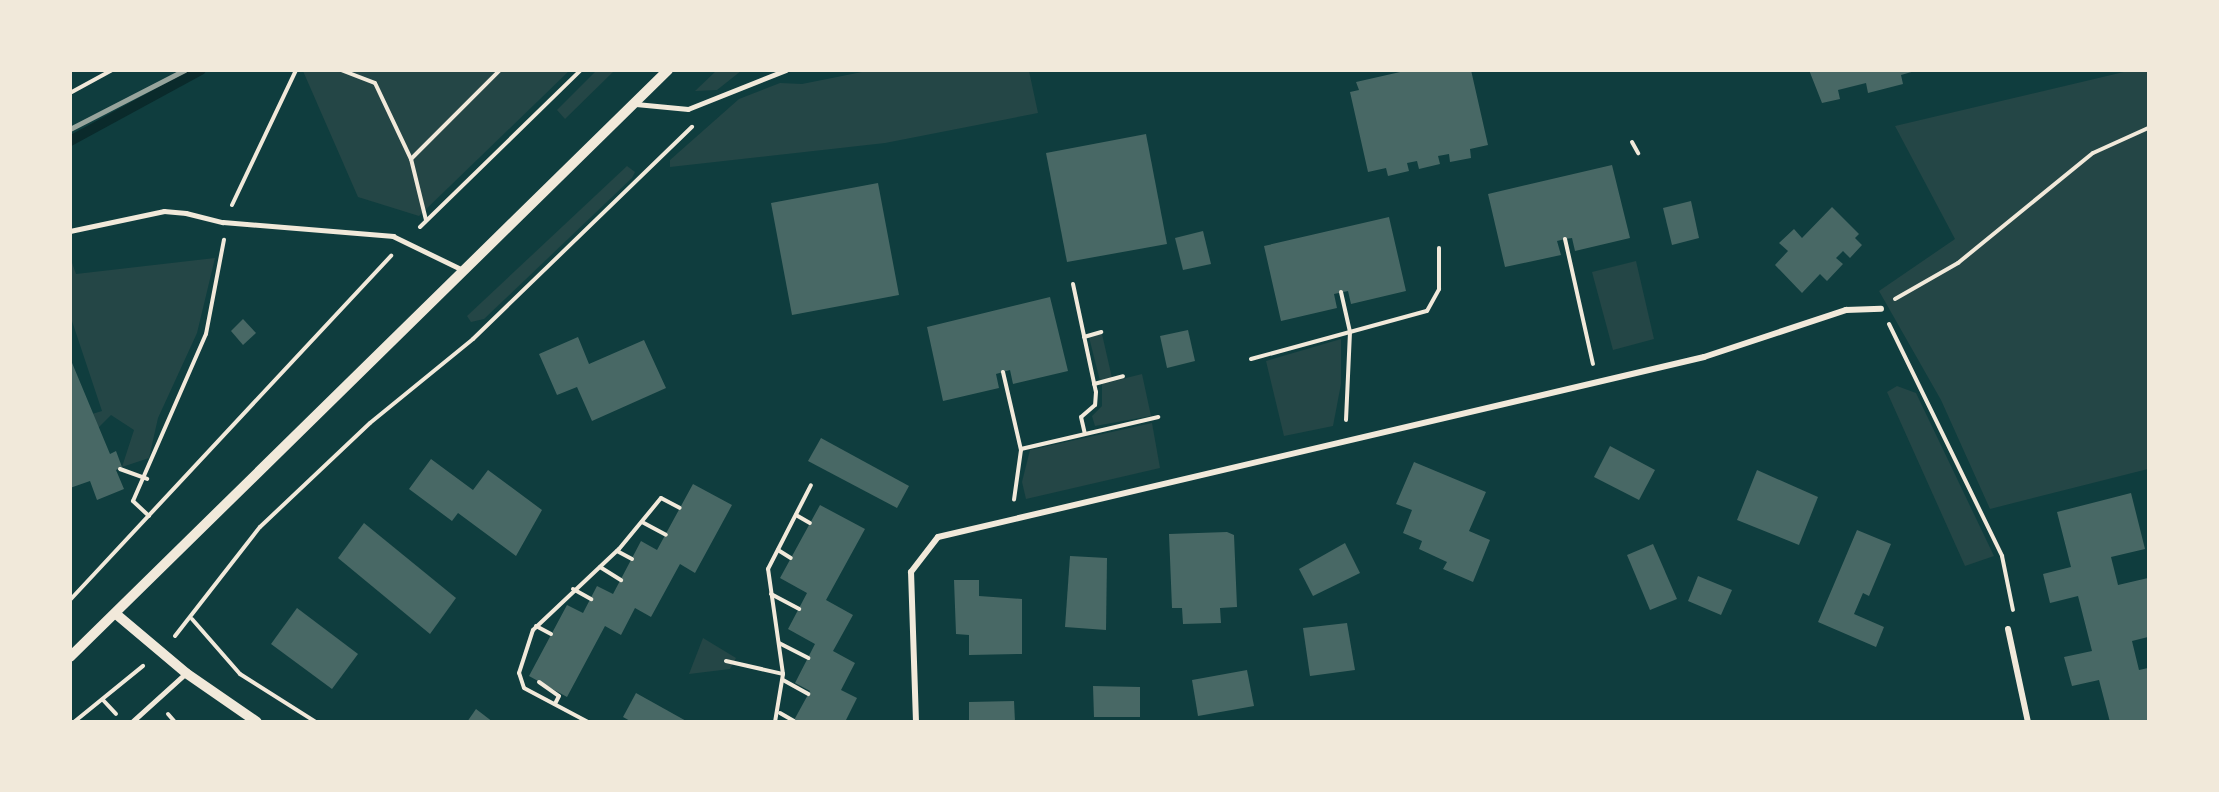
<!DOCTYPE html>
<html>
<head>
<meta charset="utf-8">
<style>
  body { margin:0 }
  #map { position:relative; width:2219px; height:792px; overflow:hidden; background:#0f3d3e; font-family:"Archivo Narrow",sans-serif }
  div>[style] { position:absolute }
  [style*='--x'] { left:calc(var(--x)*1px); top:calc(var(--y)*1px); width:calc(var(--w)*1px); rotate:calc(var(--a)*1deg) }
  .green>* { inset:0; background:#244646 }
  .stream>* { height:10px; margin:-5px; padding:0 5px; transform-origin:5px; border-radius:5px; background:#0a2a2b }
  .building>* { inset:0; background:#486865 }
  .path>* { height:4px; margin:-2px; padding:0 2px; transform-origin:2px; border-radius:2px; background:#f1e9da }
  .service>* { height:4.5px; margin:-2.25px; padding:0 2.25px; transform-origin:2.25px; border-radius:2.25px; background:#f1e9da }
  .minor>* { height:6px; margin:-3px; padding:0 3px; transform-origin:3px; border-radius:3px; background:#f1e9da }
  .tertiary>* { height:10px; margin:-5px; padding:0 5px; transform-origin:5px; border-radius:5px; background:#f1e9da }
  .rail>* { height:4.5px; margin:-2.25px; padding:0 2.25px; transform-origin:2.25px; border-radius:2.25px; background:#97a49c }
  span { translate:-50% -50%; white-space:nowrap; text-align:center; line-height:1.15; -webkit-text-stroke:4.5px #f1e9da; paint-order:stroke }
  .frame { position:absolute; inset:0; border:72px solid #f1e9da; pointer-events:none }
</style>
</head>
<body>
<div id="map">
  <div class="green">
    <div style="clip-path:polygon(597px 70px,614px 71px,565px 119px,557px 110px)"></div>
    <div style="clip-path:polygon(303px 71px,569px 71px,419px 216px,358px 197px)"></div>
    <div style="clip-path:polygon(716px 71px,741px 71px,717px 90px,695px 91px)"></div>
    <div style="clip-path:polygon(867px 71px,1029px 71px,1038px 113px,885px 143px,670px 167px,670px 160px,739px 99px,780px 83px,802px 84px)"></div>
    <div style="clip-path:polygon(2128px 71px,2148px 71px,2148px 469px,1990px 509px,1941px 400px,1879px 291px,1955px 239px,1895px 126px)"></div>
    <div style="clip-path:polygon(627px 166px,635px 172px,632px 178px,484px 319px,471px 322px,467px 316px)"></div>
    <div style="clip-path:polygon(70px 257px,76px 274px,215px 258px,197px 333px,158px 418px,149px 458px,122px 467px,134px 430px,111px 415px,98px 428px,92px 414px,102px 411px,71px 318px)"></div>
    <div style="clip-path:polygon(1636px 261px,1654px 339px,1613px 350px,1592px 272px)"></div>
    <div style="clip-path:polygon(1102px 334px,1112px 378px,1100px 381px,1089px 337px)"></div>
    <div style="clip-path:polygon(1341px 339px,1341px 384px,1333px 426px,1284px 436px,1266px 361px)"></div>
    <div style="clip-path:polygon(1142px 374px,1151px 416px,1095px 426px,1092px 416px,1102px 406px,1102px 384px)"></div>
    <div style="clip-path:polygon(1897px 386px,1916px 393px,1994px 556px,1965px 566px,1887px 392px)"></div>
    <div style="clip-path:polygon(1152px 423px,1160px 468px,1026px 499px,1022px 482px,1030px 450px)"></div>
    <div style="clip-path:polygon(703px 638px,736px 658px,730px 669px,689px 674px)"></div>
  </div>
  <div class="stream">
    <div style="--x:70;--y:141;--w:149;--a:-28.5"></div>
  </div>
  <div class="building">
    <div style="clip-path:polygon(1409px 70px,1471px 70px,1488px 145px,1470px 149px,1471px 158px,1450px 162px,1449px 154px,1438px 156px,1440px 164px,1419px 169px,1417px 161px,1407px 163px,1409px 171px,1388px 176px,1386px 168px,1368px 172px,1350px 92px,1359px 90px,1356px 82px)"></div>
    <div style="clip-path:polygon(1809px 70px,1915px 70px,1915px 71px,1901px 75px,1903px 84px,1868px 93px,1866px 83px,1838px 90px,1840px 99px,1822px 103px)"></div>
    <div style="clip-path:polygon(1146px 134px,1167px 244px,1067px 262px,1046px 153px)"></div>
    <div style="clip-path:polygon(1612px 165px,1630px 238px,1575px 251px,1572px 238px,1565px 239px,1557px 241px,1561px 255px,1505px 267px,1488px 194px)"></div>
    <div style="clip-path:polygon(878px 183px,899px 295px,792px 315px,771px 203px)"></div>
    <div style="clip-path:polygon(1691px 201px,1699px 238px,1672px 245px,1663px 208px)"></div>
    <div style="clip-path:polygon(1832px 207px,1859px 234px,1855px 238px,1862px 245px,1850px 258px,1843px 251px,1836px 258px,1843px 264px,1827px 281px,1820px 274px,1802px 293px,1775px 265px,1788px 251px,1779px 243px,1794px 229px,1802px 238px)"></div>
    <div style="clip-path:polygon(1389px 217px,1406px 291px,1351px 304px,1348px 291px,1334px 294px,1337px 308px,1281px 321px,1264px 246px)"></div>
    <div style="clip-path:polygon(1203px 231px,1211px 264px,1183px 270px,1175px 238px)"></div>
    <div style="clip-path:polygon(1050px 297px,1068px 371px,1013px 384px,1010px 370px,996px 374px,999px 388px,943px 401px,927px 327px)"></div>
    <div style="clip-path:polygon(243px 319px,256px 333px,243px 345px,231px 331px)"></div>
    <div style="clip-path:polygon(1188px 330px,1195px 361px,1167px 368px,1160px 336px)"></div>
    <div style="clip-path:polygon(578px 337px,589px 364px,644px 340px,666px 388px,592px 421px,577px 387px,557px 395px,539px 354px)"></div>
    <div style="clip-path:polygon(70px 358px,110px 454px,116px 451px,122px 467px,116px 470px,124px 489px,97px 500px,90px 481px,70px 488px)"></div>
    <div style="clip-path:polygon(821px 438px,909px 486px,897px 508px,808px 461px)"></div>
    <div style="clip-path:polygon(1610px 446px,1655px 470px,1639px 500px,1594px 477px)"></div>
    <div style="clip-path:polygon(431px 459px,473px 490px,488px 470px,542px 510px,516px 556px,458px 513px,452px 521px,409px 489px)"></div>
    <div style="clip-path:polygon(1414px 462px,1486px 492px,1469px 531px,1490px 540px,1473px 582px,1443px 569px,1447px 562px,1419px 549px,1422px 541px,1403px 533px,1412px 510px,1396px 504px)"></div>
    <div style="clip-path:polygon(1757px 470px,1818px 497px,1799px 545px,1737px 520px)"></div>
    <div style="clip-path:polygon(693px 484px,732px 505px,695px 573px,680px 564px,651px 617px,635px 608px,621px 635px,605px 626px,567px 697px,529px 676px,567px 605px,583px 613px,597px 586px,613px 594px,641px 541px,657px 550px)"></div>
    <div style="clip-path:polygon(2131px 493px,2145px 549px,2111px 557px,2118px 585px,2148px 578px,2148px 637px,2132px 641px,2139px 670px,2148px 668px,2148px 722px,2110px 722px,2099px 680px,2072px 686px,2064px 657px,2092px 651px,2078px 596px,2050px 603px,2043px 574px,2071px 567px,2057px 512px)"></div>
    <div style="clip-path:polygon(820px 505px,865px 529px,826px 600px,853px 615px,833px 651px,855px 663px,841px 690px,857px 698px,845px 722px,793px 722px,810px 691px,795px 683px,815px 644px,788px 629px,807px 593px,780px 578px)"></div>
    <div style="clip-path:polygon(364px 523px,456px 598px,430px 634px,338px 558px)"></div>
    <div style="clip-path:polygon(1857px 530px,1891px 544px,1869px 596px,1863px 593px,1854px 614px,1884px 627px,1876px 647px,1818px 622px)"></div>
    <div style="clip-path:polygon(1227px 532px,1234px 535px,1237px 607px,1220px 608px,1221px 623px,1183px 624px,1182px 608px,1172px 608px,1169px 534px)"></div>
    <div style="clip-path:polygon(1345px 543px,1360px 573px,1313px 596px,1299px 569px)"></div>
    <div style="clip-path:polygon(1653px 544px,1677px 599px,1650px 610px,1627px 555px)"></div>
    <div style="clip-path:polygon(1070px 556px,1107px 558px,1106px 630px,1065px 627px)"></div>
    <div style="clip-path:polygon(1698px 576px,1732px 590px,1721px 615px,1688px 601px)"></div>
    <div style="clip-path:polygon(954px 580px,979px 580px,979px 596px,1022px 599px,1022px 654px,969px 655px,969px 635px,956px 634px)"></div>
    <div style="clip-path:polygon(297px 608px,358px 654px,332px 689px,271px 644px)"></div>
    <div style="clip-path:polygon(1347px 623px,1355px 670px,1310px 676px,1303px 628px)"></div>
    <div style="clip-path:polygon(1247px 670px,1254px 706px,1198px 716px,1192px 680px)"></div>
    <div style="clip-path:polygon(1093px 686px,1140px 687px,1140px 717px,1094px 717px)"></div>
    <div style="clip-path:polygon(636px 693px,688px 722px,632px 722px,623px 717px)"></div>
    <div style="clip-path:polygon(1014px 701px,1015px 722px,969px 722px,969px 702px)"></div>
    <div style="clip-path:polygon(476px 709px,493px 722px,467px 722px)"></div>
  </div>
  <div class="path">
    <div style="--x:341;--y:70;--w:36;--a:21"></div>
    <div style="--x:375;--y:83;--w:84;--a:64.7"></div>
    <div style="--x:70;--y:93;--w:48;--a:-28.7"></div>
    <div style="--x:1632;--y:142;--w:13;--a:61"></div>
    <div style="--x:232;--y:205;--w:149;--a:-64.6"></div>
    <div style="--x:426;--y:220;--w:63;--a:-103.8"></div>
    <div style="--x:411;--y:159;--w:126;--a:-45"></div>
    <div style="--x:420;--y:227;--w:225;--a:-44.3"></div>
    <div style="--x:1565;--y:239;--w:128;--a:77.4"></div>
    <div style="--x:1073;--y:284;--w:110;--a:78"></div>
    <div style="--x:1096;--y:392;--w:13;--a:94"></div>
    <div style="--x:1095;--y:405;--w:18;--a:139"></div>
    <div style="--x:1081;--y:417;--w:17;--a:77"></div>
    <div style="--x:1341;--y:292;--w:41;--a:77.3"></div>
    <div style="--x:1350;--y:332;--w:88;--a:92.6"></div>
    <div style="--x:1895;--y:299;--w:73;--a:-29.7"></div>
    <div style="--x:1958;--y:263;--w:174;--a:-39.2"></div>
    <div style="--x:2093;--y:153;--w:60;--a:-24.4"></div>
    <div style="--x:1889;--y:324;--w:258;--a:64"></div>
    <div style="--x:2002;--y:556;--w:55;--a:78.5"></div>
    <div style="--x:1084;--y:337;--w:18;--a:-16"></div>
    <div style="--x:1251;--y:359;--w:182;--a:-15.3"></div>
    <div style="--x:1427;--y:311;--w:25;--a:-61"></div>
    <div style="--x:1439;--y:289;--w:41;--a:-90"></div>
    <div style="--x:1003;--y:372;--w:80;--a:77"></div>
    <div style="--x:1021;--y:450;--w:50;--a:98"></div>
    <div style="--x:1094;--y:384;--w:30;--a:-15"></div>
    <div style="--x:1021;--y:449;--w:141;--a:-13.1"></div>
    <div style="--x:120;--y:469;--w:29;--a:20"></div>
    <div style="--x:796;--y:515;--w:16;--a:30"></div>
    <div style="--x:149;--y:516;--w:22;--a:-137"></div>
    <div style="--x:133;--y:501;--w:182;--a:-66.4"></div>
    <div style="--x:206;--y:334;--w:96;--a:-79.2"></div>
    <div style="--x:642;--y:522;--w:27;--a:28"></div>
    <div style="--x:778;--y:550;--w:15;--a:32"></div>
    <div style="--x:617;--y:551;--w:17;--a:28"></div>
    <div style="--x:600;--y:567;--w:25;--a:32"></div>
    <div style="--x:573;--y:589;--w:21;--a:29"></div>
    <div style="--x:771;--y:594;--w:32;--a:28"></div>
    <div style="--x:70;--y:600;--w:471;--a:-47"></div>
    <div style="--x:192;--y:619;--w:73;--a:48.9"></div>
    <div style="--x:240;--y:674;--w:90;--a:32.3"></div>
    <div style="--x:536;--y:626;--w:17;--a:28"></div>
    <div style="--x:175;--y:636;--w:138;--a:-52.1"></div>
    <div style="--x:260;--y:527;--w:151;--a:-43.4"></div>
    <div style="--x:370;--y:423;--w:133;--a:-39.2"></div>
    <div style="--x:473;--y:339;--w:305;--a:-44.1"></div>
    <div style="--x:779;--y:643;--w:33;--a:27"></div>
    <div style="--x:726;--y:661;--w:58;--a:12.8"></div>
    <div style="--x:783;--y:680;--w:29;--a:29"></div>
    <div style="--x:539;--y:682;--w:24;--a:35"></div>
    <div style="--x:559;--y:696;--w:9;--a:117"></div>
    <div style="--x:103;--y:700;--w:19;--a:47"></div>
    <div style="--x:780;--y:713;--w:16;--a:30"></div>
    <div style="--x:168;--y:714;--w:11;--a:49"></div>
    <div style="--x:74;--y:722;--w:89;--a:-39.1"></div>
    <div style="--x:588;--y:722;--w:72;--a:-152"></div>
    <div style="--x:524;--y:688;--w:16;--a:-108"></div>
    <div style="--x:519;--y:673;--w:45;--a:-72"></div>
    <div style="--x:533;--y:630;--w:118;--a:-43.3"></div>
    <div style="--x:619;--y:549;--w:66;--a:-50.5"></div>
    <div style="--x:661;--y:498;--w:21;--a:28"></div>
    <div style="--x:775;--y:722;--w:49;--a:-80.5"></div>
    <div style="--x:783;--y:674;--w:106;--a:-98.1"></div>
    <div style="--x:768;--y:569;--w:94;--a:-62.9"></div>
  </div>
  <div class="service">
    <div style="--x:636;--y:104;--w:52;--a:5.5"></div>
    <div style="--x:688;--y:109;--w:105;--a:-21.7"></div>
    <div style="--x:70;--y:231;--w:96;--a:-12"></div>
    <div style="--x:164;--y:211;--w:22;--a:5"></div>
    <div style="--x:186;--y:213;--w:38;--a:14"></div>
    <div style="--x:223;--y:222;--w:171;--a:4.7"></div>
    <div style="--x:393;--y:236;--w:78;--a:25.9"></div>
    <div style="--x:132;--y:722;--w:73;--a:-42.2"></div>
  </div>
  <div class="minor">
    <div style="--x:2008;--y:629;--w:95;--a:77.9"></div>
    <div style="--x:916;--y:722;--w:150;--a:-91.9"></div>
    <div style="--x:911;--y:572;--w:44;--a:-52.4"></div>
    <div style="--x:938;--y:537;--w:787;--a:-13.22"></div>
    <div style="--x:1704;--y:357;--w:150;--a:-18.3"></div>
    <div style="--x:1846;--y:310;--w:35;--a:-2"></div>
  </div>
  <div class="tertiary">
    <div style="--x:116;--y:614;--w:92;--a:40.1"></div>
    <div style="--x:186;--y:673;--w:86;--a:34.6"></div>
    <div style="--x:70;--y:657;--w:838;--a:-44.47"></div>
  </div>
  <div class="rail">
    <div style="--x:70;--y:129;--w:129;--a:-27.2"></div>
  </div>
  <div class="frame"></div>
</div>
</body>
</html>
